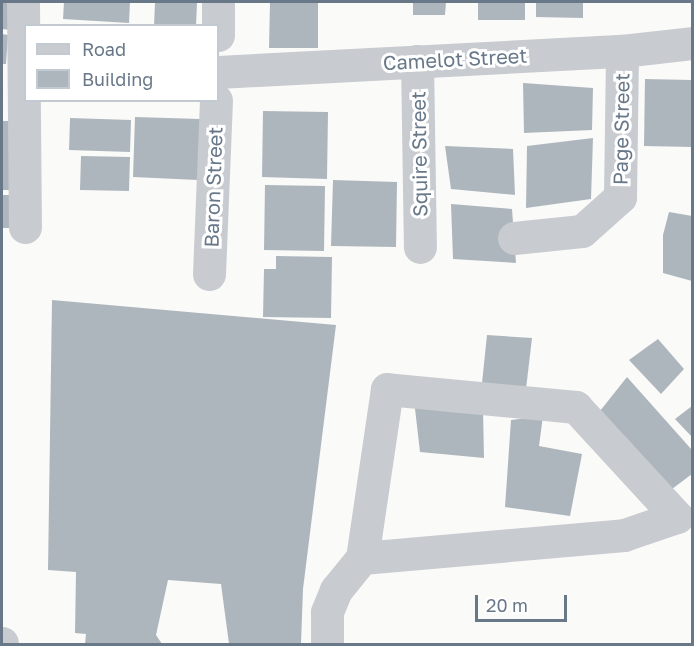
<!DOCTYPE html>
<html>
<head>
<meta charset="utf-8">
<style>
  body { margin:0 }
  #map { position:relative; width:694px; height:646px; overflow:hidden; background:#fafaf8; font-family:"Golos Text",sans-serif }
  div>[style] { position:absolute }
  [style*='--x'] { left:calc(var(--x)*1px); top:calc(var(--y)*1px); width:calc(var(--w)*1px); rotate:calc(var(--a)*1deg) }
  .building>* { inset:0; background:#aeb6bd }
  .minor>* { height:33px; margin:-16.5px; padding:0 16.5px; transform-origin:16.5px; border-radius:16.5px; background:#c8cbcf }
  span { translate:-50% -50%; white-space:nowrap; text-align:center; line-height:1.15; -webkit-text-stroke:6px #fff; paint-order:stroke }
  .street-label { font-size:20px; color:#687889 }
  .frame { position:absolute; inset:0; border:3px solid #687889; pointer-events:none }
  .legend { position:absolute; left:24px; top:24px; width:195px; height:78px; box-sizing:border-box; background:#fff; border:2px solid #c3c9d0; margin:0; padding:8px 10px; list-style:none; font-size:18px; color:#687889 }
  .legend li { display:flex; align-items:center; gap:12px; height:30px }
  .legend b { width:30px; border:2px solid #c3c9d0 }
  .scale { position:absolute; left:475px; top:595px; width:92px; height:27px; box-sizing:border-box; border:3px solid #687889; border-top:0; padding-left:8px; font-size:18px; line-height:21px; white-space:nowrap; color:#687889; -webkit-text-stroke:4px #fff; paint-order:stroke }
</style>
</head>
<body>
<div id="map">
  <div class="building">
    <div style="clip-path:polygon(2px 2px,14px 2px,12px 30px,2px 29px)"></div>
    <div style="clip-path:polygon(64px 2px,130px 2px,129px 23px,63px 19px)"></div>
    <div style="clip-path:polygon(155px 2px,197px 3px,196px 26px,154px 26px)"></div>
    <div style="clip-path:polygon(270px 2px,318px 2px,318px 48px,269px 48px)"></div>
    <div style="clip-path:polygon(413px 2px,446px 2px,445px 15px,413px 15px)"></div>
    <div style="clip-path:polygon(478px 2px,525px 2px,525px 20px,478px 20px)"></div>
    <div style="clip-path:polygon(536px 2px,583px 2px,583px 18px,536px 17px)"></div>
    <div style="clip-path:polygon(2px 34px,8px 35px,6px 64px,2px 64px)"></div>
    <div style="clip-path:polygon(645px 79px,692px 80px,692px 147px,644px 146px)"></div>
    <div style="clip-path:polygon(523px 83px,593px 88px,592px 130px,524px 133px)"></div>
    <div style="clip-path:polygon(263px 111px,328px 112px,327px 179px,262px 177px)"></div>
    <div style="clip-path:polygon(135px 117px,200px 119px,198px 180px,133px 177px)"></div>
    <div style="clip-path:polygon(70px 118px,131px 120px,130px 152px,69px 150px)"></div>
    <div style="clip-path:polygon(2px 121px,19px 121px,18px 190px,2px 190px)"></div>
    <div style="clip-path:polygon(593px 138px,591px 199px,526px 208px,527px 146px)"></div>
    <div style="clip-path:polygon(445px 146px,513px 149px,515px 195px,451px 189px)"></div>
    <div style="clip-path:polygon(81px 156px,130px 157px,129px 191px,80px 190px)"></div>
    <div style="clip-path:polygon(333px 180px,397px 182px,396px 247px,331px 246px)"></div>
    <div style="clip-path:polygon(265px 185px,325px 186px,324px 251px,264px 250px)"></div>
    <div style="clip-path:polygon(2px 195px,19px 195px,18px 228px,2px 228px)"></div>
    <div style="clip-path:polygon(451px 204px,512px 209px,516px 263px,453px 259px)"></div>
    <div style="clip-path:polygon(669px 212px,692px 216px,692px 281px,663px 273px,663px 235px)"></div>
    <div style="clip-path:polygon(276px 256px,332px 257px,331px 318px,263px 317px,264px 269px,276px 269px)"></div>
    <div style="clip-path:polygon(52px 300px,336px 325px,303px 589px,301px 644px,229px 644px,221px 584px,168px 580px,156px 635px,162px 644px,85px 644px,86px 634px,75px 633px,76px 572px,48px 570px)"></div>
    <div style="clip-path:polygon(487px 335px,532px 338px,526px 389px,482px 383px)"></div>
    <div style="clip-path:polygon(658px 339px,684px 369px,661px 394px,629px 360px)"></div>
    <div style="clip-path:polygon(627px 377px,692px 450px,692px 474px,672px 489px,600px 411px)"></div>
    <div style="clip-path:polygon(414px 400px,483px 410px,484px 458px,420px 452px)"></div>
    <div style="clip-path:polygon(692px 406px,692px 437px,675px 419px)"></div>
    <div style="clip-path:polygon(543px 416px,539px 446px,582px 454px,570px 516px,505px 507px,511px 420px)"></div>
  </div>
  <div class="minor">
    <div style="--x:23;--y:2;--w:225;--a:89.5"></div>
    <div style="--x:218;--y:35;--w:33;--a:-90"></div>
    <div style="--x:417;--y:61;--w:186;--a:89.1"></div>
    <div style="--x:218;--y:72;--w:405;--a:-3"></div>
    <div style="--x:622;--y:51;--w:70;--a:-6.5"></div>
    <div style="--x:514;--y:238;--w:68;--a:-5.9"></div>
    <div style="--x:582;--y:231;--w:51;--a:-41.8"></div>
    <div style="--x:620;--y:197;--w:146;--a:-89.2"></div>
    <div style="--x:209;--y:274;--w:174;--a:-87.7"></div>
    <div style="--x:2;--y:643;--w:1;--a:90"></div>
    <div style="--x:327;--y:644;--w:32;--a:-90"></div>
    <div style="--x:327;--y:612;--w:24;--a:-68"></div>
    <div style="--x:336;--y:590;--w:41;--a:-50.9"></div>
    <div style="--x:362;--y:558;--w:263;--a:-5"></div>
    <div style="--x:624;--y:535;--w:56;--a:-18.8"></div>
    <div style="--x:677;--y:517;--w:149;--a:-132.6"></div>
    <div style="--x:576;--y:407;--w:190;--a:-174.6"></div>
    <div style="--x:387;--y:389;--w:171;--a:98.4"></div>
  </div>
  <div class="street-label">
    <span style="left:455px;top:59px;rotate:-3deg">Camelot Street</span>
    <span style="left:621px;top:129px;rotate:-89deg">Page Street</span>
    <span style="left:419px;top:154px;rotate:-91deg">Squire Street</span>
    <span style="left:213px;top:187px;rotate:-88deg">Baron Street</span>
  </div>
  <div class="frame"></div>
  <ul class="legend">
  <li><b style="height:8px;background:#c8cbcf"></b>Road</li>
  <li><b style="height:16px;background:#aeb6bd"></b>Building</li>
  </ul>
  <div class="scale">20 m</div>
</div>
</body>
</html>
